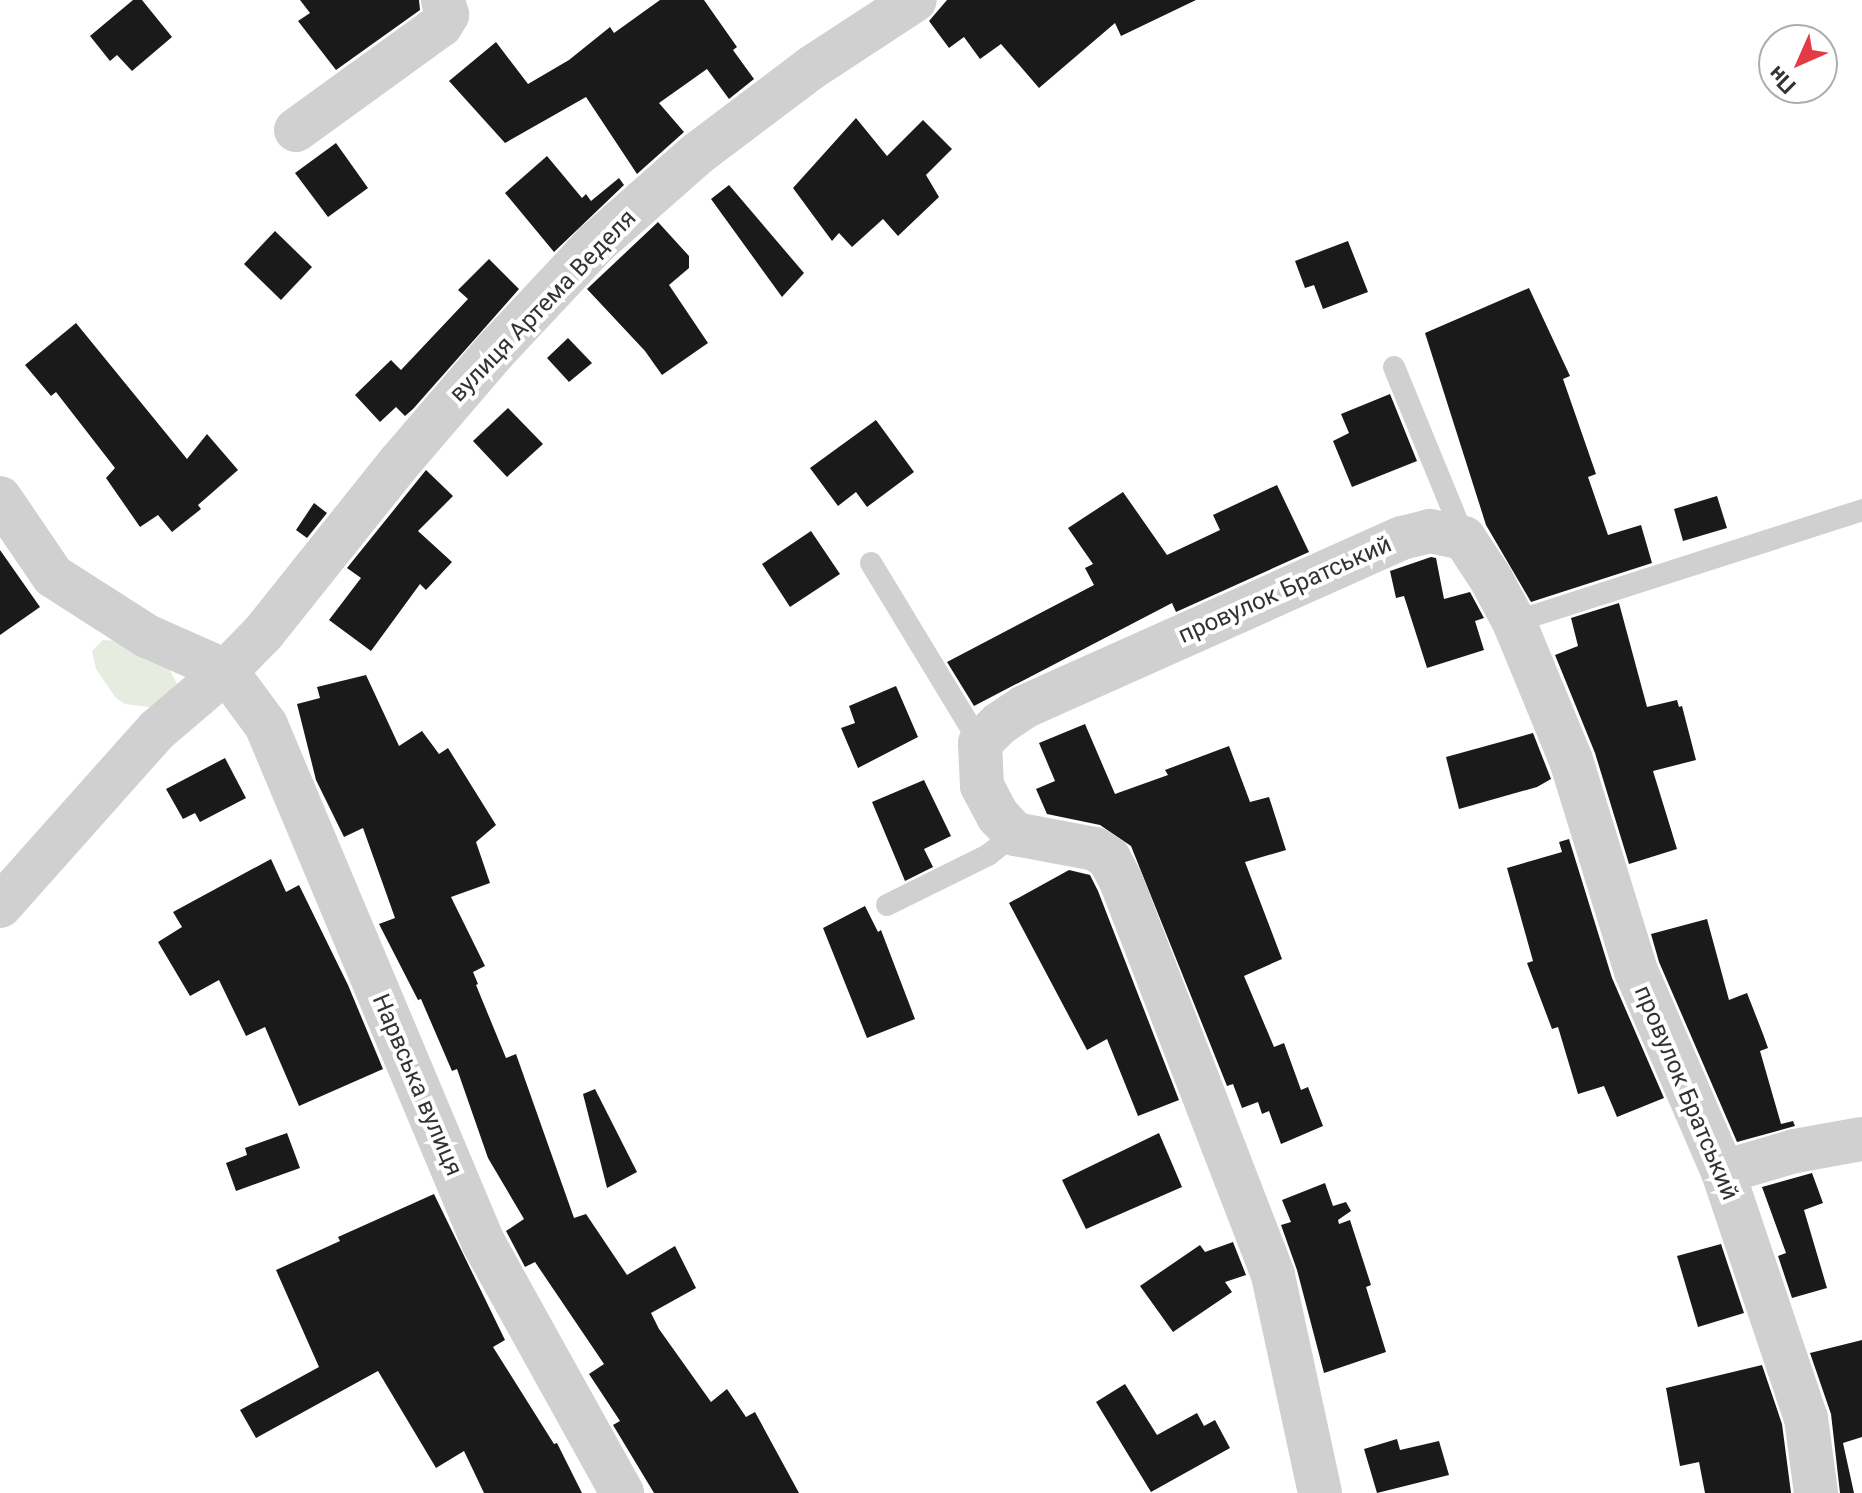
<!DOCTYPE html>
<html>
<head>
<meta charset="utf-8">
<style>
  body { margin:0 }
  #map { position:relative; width:1862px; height:1493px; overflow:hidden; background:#fff; font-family:Roboto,sans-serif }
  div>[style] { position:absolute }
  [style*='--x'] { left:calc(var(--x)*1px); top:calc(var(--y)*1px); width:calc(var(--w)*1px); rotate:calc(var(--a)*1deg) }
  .green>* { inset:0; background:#e6ecdf }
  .building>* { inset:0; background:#1a1a1a }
  .lane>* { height:22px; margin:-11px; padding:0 11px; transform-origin:11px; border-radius:11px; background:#d0d0d0 }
  .street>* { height:44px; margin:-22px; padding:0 22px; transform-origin:22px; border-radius:22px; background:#d0d0d0 }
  span { translate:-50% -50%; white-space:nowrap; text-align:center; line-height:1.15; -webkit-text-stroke:8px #fff; paint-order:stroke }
  .street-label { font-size:24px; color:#333 }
  .north { position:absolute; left:1758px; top:24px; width:80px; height:80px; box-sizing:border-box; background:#fff; border:2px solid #adadad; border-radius:50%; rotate:225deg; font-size:22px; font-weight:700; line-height:32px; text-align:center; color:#333 }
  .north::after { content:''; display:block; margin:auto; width:28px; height:36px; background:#e63946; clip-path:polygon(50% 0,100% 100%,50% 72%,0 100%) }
</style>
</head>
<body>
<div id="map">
  <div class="green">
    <div style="clip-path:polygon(103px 640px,134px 642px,168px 667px,180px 689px,163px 709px,125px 704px,116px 698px,96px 669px,92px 651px)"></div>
  </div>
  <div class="building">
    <div style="clip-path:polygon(133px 0,142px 0,172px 37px,132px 71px,117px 55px,110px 61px,90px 36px)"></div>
    <div style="clip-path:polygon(300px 0,419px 0,420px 10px,336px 70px,298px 21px,310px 13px)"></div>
    <div style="clip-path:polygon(660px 0,704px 0,737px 47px,733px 50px,754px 79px,729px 99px,707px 69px,659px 103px,684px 132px,637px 174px,586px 97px,505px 143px,449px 81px,496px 42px,528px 84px,569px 60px,610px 27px,614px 33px)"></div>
    <div style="clip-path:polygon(947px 0,1196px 0,1121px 36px,1115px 23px,1039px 88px,1001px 44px,980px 59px,964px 37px,949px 48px,929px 21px)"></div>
    <div style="clip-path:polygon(856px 118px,887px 156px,923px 120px,952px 149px,926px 175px,939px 197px,898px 236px,883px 219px,852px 247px,839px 233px,832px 241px,793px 188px)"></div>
    <div style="clip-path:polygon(336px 143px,368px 188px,328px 217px,295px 173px)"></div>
    <div style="clip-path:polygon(547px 156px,582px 198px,586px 194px,591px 201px,619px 178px,624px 185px,554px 252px,505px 193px)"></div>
    <div style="clip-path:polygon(729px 185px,804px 273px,782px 297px,711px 199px)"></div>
    <div style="clip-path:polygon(658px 222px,689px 256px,689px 268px,669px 285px,708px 343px,662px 375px,645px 351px,587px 289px)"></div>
    <div style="clip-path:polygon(275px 231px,312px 267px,281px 300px,244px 264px)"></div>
    <div style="clip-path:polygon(1348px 241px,1368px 292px,1323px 309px,1314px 285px,1305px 288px,1295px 261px)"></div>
    <div style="clip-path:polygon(489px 259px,519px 289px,413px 409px,405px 416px,396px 407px,380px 422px,355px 395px,391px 360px,401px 370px,468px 299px,458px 290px)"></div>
    <div style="clip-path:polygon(1529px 288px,1570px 376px,1563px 379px,1596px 474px,1588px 477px,1608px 535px,1641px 525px,1652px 563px,1531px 602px,1486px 525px,1425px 333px)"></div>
    <div style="clip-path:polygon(76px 323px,187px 459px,207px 434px,238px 470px,198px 505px,201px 509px,172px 532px,158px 515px,140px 527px,106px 478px,115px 468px,56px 392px,51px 396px,25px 365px)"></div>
    <div style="clip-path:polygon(568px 338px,592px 363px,569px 382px,547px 358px)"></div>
    <div style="clip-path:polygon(1390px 394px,1417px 461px,1352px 487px,1333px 441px,1349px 433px,1341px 414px)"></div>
    <div style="clip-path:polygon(508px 408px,543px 444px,507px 477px,473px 441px)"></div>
    <div style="clip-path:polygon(876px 420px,914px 472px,867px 507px,856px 492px,838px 506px,810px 468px)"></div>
    <div style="clip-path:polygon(426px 470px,453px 496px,418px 531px,452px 562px,426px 590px,420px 584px,371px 651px,329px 620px,361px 578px,347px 568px)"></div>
    <div style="clip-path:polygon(1277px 485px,1309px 552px,1176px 612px,1172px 603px,974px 706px,947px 662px,1094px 585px,1085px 568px,1093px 564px,1068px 528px,1123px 492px,1167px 555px,1220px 530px,1213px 515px)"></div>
    <div style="clip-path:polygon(1717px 496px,1727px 528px,1683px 541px,1674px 509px)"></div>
    <div style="clip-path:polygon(314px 503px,327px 513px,307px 538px,296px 530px)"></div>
    <div style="clip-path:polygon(811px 531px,840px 574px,790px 607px,762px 564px)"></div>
    <div style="clip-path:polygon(0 550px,40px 607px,0 635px)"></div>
    <div style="clip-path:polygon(1431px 557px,1436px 558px,1444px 599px,1470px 592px,1484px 618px,1475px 621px,1484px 650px,1427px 668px,1404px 596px,1396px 598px,1390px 571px)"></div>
    <div style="clip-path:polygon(1619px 603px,1647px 707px,1677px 700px,1679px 707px,1682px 706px,1696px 760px,1653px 771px,1677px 849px,1629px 864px,1595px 753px,1555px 655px,1578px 646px,1571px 618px)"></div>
    <div style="clip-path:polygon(366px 675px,399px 746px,422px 731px,439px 754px,448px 748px,496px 825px,476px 842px,490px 883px,451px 897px,485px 966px,473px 972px,478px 984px,476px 985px,506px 1058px,516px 1054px,574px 1218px,586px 1214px,627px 1275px,675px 1246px,696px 1288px,651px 1313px,659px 1329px,711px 1402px,727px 1389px,746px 1417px,755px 1412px,799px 1493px,654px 1493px,613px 1425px,620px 1421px,589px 1374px,604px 1364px,535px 1262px,525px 1267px,506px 1231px,524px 1219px,488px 1158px,457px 1069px,452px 1071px,421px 999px,418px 1000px,379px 924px,395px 918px,363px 828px,344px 837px,316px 780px,297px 704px,320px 698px,317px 687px)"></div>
    <div style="clip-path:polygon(896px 686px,918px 737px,858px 768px,841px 728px,855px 723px,849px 706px)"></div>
    <div style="clip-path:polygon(1085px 724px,1115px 794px,1168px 775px,1165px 770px,1229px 746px,1250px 802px,1269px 797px,1286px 850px,1245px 862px,1282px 959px,1244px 976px,1274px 1047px,1284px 1043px,1301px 1090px,1308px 1087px,1323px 1126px,1281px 1144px,1269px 1111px,1262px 1114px,1258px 1102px,1242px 1108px,1233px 1084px,1227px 1086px,1131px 846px,1100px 825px,1047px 814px,1036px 789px,1055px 781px,1039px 743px)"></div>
    <div style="clip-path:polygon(1533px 733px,1551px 779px,1537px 787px,1459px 809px,1446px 757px)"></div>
    <div style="clip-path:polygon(225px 758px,246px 798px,200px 822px,195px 813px,183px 819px,166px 789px)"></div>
    <div style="clip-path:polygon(924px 780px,951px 836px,924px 849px,933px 867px,905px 881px,872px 802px)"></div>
    <div style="clip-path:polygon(1569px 839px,1612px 978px,1664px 1098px,1617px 1117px,1604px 1086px,1578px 1094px,1558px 1027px,1552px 1029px,1527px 963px,1533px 961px,1507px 868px,1562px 852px,1559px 842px)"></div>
    <div style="clip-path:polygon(271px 859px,286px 892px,299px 885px,348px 985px,383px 1069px,299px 1106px,265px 1027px,246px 1036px,219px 980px,190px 996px,158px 942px,182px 927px,173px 912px)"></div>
    <div style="clip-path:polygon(1069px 870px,1090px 875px,1098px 891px,1179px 1100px,1138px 1116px,1107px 1039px,1087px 1050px,1009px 903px)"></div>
    <div style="clip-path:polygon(865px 906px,878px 932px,881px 930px,915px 1019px,867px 1038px,823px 928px)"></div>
    <div style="clip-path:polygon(1707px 919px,1729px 1000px,1747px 993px,1763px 1034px,1768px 1048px,1760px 1051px,1781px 1124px,1793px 1121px,1795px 1126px,1737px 1142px,1659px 962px,1651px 934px)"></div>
    <div style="clip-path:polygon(595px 1089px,637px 1172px,607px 1188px,583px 1094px)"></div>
    <div style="clip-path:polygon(287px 1133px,300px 1168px,236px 1191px,226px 1163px,247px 1155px,245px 1148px)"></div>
    <div style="clip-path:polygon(1159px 1133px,1182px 1187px,1086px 1229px,1062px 1180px)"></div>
    <div style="clip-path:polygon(1812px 1173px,1823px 1203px,1804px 1210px,1827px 1288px,1792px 1298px,1778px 1256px,1786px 1253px,1762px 1187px)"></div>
    <div style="clip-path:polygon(1325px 1183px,1333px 1206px,1346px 1202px,1351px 1211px,1338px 1220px,1339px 1224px,1350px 1220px,1371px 1285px,1366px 1287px,1386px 1352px,1324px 1373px,1297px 1270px,1281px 1225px,1291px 1222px,1282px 1200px)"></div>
    <div style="clip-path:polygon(434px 1194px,505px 1340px,493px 1347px,554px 1444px,557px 1443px,582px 1493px,484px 1493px,464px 1451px,436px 1468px,378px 1371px,256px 1438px,240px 1410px,319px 1367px,276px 1270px,340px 1241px,338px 1237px)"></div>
    <div style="clip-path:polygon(1233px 1242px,1246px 1275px,1225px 1282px,1232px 1292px,1173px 1332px,1140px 1286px,1200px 1245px,1205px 1252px)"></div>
    <div style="clip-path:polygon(1721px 1244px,1744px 1313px,1698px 1327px,1677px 1256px)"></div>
    <div style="clip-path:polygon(1862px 1340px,1862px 1437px,1843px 1443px,1854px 1493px,1840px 1493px,1831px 1414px,1810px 1353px)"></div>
    <div style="clip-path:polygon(1762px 1365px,1782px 1424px,1791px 1493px,1705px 1493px,1699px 1462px,1680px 1466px,1666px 1388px)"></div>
    <div style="clip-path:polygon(1125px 1384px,1157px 1435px,1197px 1413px,1204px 1426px,1215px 1420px,1230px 1448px,1151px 1492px,1096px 1402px)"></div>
    <div style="clip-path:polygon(1397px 1439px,1400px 1450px,1439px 1441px,1449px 1475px,1377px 1493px,1364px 1449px)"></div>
  </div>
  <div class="lane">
    <div style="--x:1394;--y:367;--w:185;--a:67.7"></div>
    <div style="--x:871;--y:563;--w:210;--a:58.8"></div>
    <div style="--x:1514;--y:622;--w:366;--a:-17.8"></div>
    <div style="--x:887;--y:905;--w:113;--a:-26.3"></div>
    <div style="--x:988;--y:855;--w:34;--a:-38"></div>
  </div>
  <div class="street">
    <div style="--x:296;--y:130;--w:179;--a:-35.9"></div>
    <div style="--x:441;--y:25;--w:12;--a:-59"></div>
    <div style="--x:447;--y:15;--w:16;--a:-105"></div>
    <div style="--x:0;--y:498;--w:94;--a:55.8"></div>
    <div style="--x:53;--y:576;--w:112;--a:32.6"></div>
    <div style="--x:147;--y:636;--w:86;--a:23.9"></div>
    <div style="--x:226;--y:671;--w:67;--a:53.5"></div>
    <div style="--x:266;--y:725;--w:561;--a:67.23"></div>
    <div style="--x:483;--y:1242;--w:287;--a:61"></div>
    <div style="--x:0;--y:906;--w:236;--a:-48.3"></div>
    <div style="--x:157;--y:730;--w:91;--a:-40.5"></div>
    <div style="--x:226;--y:671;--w:54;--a:-45.7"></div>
    <div style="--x:264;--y:632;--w:216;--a:-51.4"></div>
    <div style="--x:399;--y:463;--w:148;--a:-49.4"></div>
    <div style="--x:495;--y:351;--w:146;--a:-46.9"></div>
    <div style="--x:595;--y:244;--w:136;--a:-41.4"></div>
    <div style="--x:697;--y:154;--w:143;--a:-37"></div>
    <div style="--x:811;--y:68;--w:124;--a:-33.2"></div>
    <div style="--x:1723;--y:1172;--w:75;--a:-16.3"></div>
    <div style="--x:1795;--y:1151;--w:68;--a:-10.2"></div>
    <div style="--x:1320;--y:1493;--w:223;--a:-102.2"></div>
    <div style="--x:1273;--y:1275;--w:422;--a:-111.1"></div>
    <div style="--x:1121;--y:881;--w:26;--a:-118"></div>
    <div style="--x:1109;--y:858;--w:17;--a:-147"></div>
    <div style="--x:1095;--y:849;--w:81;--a:-169.4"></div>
    <div style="--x:1015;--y:834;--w:25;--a:-133"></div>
    <div style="--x:998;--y:816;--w:34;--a:-118"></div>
    <div style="--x:982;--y:786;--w:43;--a:-92.7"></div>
    <div style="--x:980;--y:743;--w:27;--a:-45"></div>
    <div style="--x:999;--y:724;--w:30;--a:-34"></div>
    <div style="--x:1024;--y:707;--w:414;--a:-24.1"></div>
    <div style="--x:1402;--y:538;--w:29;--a:-14"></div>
    <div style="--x:1430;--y:531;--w:35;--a:12"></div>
    <div style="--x:1464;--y:538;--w:49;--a:56.6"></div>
    <div style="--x:1491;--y:579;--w:49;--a:61.9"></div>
    <div style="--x:1514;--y:622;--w:149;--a:67.6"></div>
    <div style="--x:1571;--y:760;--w:221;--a:72.9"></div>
    <div style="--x:1636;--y:971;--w:219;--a:66.6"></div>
    <div style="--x:1723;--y:1172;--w:260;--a:71.4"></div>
    <div style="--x:1806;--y:1418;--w:76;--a:82.4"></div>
  </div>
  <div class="street-label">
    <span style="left:543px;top:306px;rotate:-46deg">вулиця Артема Веделя</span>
    <span style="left:1285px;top:590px;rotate:-24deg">провулок Братський</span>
    <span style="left:417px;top:1085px;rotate:67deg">Нарвська вулиця</span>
    <span style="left:1686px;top:1093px;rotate:67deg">провулок Братський</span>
  </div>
  <div class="north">Пн</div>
</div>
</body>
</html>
